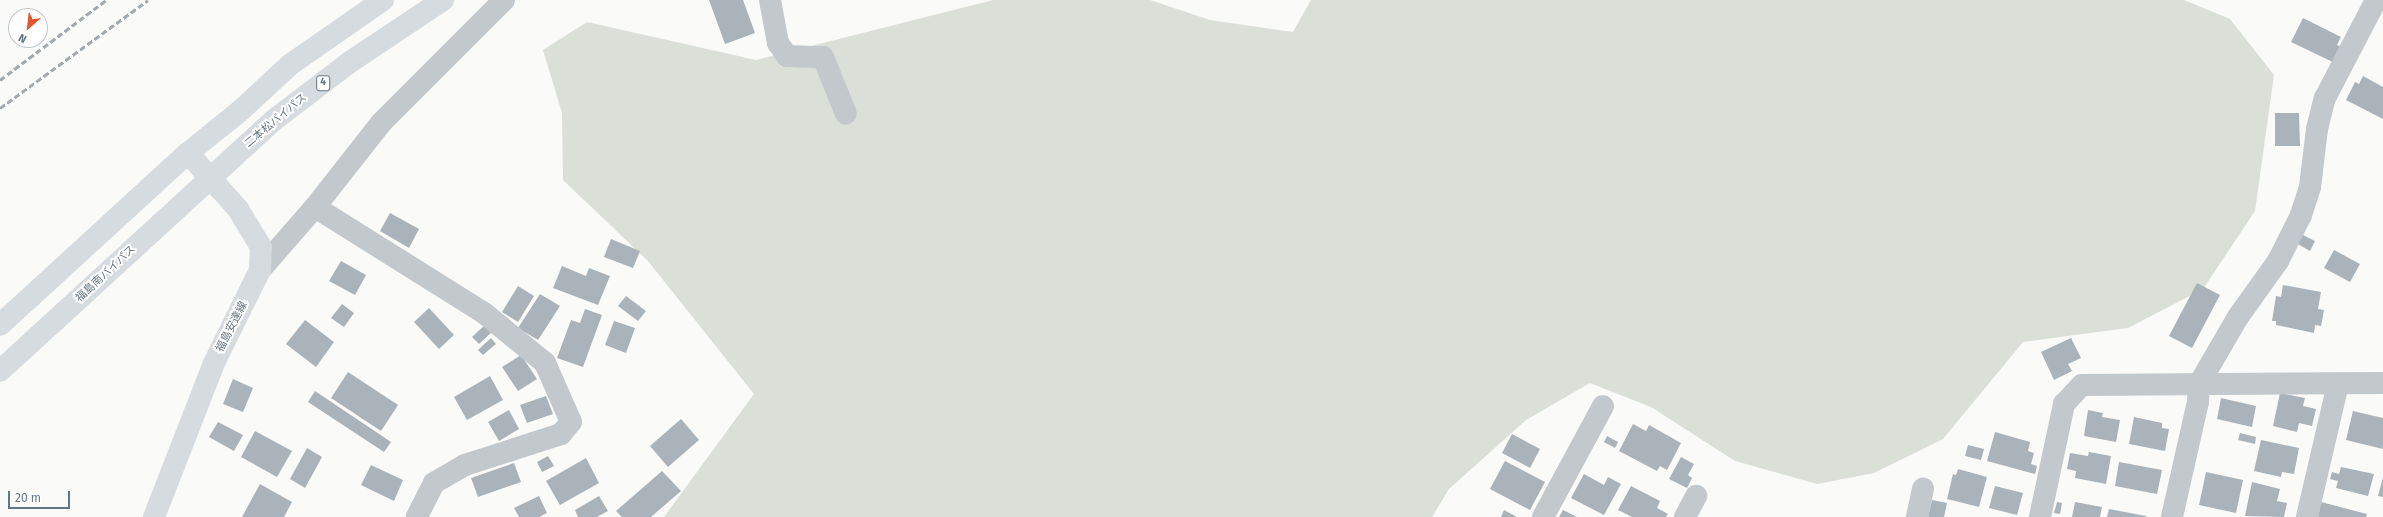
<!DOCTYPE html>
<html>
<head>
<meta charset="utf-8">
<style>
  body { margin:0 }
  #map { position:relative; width:2383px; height:517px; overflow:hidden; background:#fafaf8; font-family:"Fira Sans","Noto Sans JP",sans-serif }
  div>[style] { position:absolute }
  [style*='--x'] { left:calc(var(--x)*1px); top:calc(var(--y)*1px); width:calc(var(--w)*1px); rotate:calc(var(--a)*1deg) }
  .green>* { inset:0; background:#dadfd7 }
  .building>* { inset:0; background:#aab3b9 }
  .street>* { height:22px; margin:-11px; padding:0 11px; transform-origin:11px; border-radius:11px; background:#c3c8cc }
  .secondary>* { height:22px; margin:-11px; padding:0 11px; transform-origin:11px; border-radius:11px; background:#d6dbdf }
  .highway>* { height:22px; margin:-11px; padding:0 11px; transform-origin:11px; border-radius:11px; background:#d6dbdf }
  .rail>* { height:3px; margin-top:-1.5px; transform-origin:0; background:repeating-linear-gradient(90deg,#a2aab0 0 6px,transparent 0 9px) }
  span { translate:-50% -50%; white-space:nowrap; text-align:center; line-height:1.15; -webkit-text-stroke:4px #fff; paint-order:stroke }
  .shield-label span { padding:1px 3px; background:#fff; border:1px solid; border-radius:3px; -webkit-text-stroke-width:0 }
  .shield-label { font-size:10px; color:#657683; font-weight:700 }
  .street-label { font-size:11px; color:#657683 }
  .north { position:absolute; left:8px; top:8px; width:40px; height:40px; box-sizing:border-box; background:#fff; border:1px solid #c1c8cd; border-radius:50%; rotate:208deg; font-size:11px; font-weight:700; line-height:16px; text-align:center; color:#657683 }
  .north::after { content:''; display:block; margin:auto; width:14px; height:18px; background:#e4572e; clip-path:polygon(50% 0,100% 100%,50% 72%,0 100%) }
  .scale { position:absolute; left:8px; top:491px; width:62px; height:18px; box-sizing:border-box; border:2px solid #657683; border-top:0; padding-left:5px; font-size:12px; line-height:14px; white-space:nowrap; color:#657683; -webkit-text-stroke:3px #fff; paint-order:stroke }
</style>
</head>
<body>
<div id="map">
  <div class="green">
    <div style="clip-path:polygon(993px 0,1150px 0,1210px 20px,1293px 32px,1311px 0,2184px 0,2230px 19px,2274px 75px,2255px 211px,2203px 289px,2128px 328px,2023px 342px,1943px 439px,1874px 473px,1817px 484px,1735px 461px,1651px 407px,1590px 383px,1526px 420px,1449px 489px,1432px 517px,664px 517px,754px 394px,648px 261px,563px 180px,562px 113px,543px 50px,587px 22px,756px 60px)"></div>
  </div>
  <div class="building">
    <div style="clip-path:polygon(709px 0,743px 0,755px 33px,725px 44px)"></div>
    <div style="clip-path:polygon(2303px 18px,2341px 37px,2337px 45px,2346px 49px,2339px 65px,2291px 42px)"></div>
    <div style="clip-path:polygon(2363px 76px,2383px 87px,2383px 119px,2346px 100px,2355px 82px,2359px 84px)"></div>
    <div style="clip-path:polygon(2275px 113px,2299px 113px,2300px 146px,2275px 146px)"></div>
    <div style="clip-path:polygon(390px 213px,419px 229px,409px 248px,380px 231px)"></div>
    <div style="clip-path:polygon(2301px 234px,2315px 241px,2310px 251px,2296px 243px)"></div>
    <div style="clip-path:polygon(611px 239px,640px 251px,633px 268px,604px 257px)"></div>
    <div style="clip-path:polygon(2334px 250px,2360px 264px,2350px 282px,2324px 268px)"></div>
    <div style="clip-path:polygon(341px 261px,366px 275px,355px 295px,329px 281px)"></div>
    <div style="clip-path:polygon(562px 266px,586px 276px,589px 268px,610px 276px,598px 305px,553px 288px)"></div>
    <div style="clip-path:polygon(2197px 283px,2220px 295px,2192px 348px,2169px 336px)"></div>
    <div style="clip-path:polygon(2283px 285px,2321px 292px,2318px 309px,2324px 310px,2321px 326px,2315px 325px,2314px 333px,2276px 325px,2276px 321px,2272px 321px,2276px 296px,2281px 297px)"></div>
    <div style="clip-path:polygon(518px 286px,534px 296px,518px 322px,502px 312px)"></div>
    <div style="clip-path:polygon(540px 294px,560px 306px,538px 340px,518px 328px)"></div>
    <div style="clip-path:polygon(626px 296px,646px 311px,638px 321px,618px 306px)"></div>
    <div style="clip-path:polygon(342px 304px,354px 313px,344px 327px,331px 318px)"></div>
    <div style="clip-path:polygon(429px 308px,454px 335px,439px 349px,414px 322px)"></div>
    <div style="clip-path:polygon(585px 309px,602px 315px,583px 367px,557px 358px,571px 320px,580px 323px)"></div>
    <div style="clip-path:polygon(305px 320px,334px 342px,316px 367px,286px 344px)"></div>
    <div style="clip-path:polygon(614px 321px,635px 328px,626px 353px,605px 345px)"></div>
    <div style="clip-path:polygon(488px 322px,494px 330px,479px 344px,472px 337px)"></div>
    <div style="clip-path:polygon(491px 338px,496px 344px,483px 355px,478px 350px)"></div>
    <div style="clip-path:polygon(2071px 338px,2081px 358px,2068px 364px,2072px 371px,2054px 380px,2041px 352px)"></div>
    <div style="clip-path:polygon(521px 355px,537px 379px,518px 391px,502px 367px)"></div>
    <div style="clip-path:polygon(348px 372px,398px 405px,381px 431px,331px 398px)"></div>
    <div style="clip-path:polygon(490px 376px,503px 400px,467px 420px,454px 397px)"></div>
    <div style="clip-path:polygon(233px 379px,253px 388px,243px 412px,223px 404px)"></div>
    <div style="clip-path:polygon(315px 391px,391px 442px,384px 452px,308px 402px)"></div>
    <div style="clip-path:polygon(2280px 393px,2305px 398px,2303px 406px,2316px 409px,2312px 426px,2299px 423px,2297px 432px,2273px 426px)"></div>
    <div style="clip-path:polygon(546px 396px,553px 414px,527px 423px,520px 405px)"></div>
    <div style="clip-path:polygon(2221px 398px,2256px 406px,2252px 427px,2217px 419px)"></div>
    <div style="clip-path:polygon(509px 410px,519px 429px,499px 441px,488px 422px)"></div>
    <div style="clip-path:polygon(2088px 410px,2103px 413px,2102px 417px,2120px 420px,2116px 442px,2084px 436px)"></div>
    <div style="clip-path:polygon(2353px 411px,2383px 418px,2383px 449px,2346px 440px)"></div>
    <div style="clip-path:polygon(2134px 417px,2162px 423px,2162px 428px,2169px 429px,2165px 451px,2129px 444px)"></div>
    <div style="clip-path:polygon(681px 419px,699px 440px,668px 467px,650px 446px)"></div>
    <div style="clip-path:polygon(218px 422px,243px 435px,234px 451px,209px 437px)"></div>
    <div style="clip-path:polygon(1633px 424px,1646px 431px,1649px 425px,1681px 443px,1667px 470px,1660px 466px,1657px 471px,1619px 451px)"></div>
    <div style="clip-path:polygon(255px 431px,292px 451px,277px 477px,241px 457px)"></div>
    <div style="clip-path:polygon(1995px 432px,2030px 442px,2028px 451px,2034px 453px,2031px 464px,2037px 466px,2035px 474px,1987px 461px)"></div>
    <div style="clip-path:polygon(2240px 433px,2256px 437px,2255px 444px,2238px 440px)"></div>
    <div style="clip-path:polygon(1512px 434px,1540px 449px,1530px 468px,1502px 453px)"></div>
    <div style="clip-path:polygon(1607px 436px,1618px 442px,1615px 448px,1604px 442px)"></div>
    <div style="clip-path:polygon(2261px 440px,2299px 448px,2294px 474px,2282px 472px,2281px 477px,2254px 471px)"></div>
    <div style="clip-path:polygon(1968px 445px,1984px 449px,1981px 460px,1965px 456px)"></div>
    <div style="clip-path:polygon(307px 448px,322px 457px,305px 488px,290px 479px)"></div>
    <div style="clip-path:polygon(2089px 452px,2111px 456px,2106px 484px,2075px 478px,2076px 471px,2067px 469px,2070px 453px,2088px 456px)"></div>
    <div style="clip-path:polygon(548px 456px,554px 466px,542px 472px,537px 462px)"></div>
    <div style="clip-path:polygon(1681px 457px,1694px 464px,1688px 475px,1692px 478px,1687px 488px,1669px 479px)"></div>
    <div style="clip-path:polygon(586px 458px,599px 483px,560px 505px,546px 481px)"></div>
    <div style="clip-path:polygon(1505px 461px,1545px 482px,1530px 510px,1490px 489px)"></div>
    <div style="clip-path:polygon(2119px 462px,2162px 470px,2157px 494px,2115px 486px)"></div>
    <div style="clip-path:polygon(514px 463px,521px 482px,478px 497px,471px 478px)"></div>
    <div style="clip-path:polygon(371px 465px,403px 480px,394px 501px,361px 485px)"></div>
    <div style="clip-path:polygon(2341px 467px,2374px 474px,2368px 496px,2336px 488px,2338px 481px,2330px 479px,2332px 472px,2339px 474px)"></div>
    <div style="clip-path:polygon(1958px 469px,1987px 477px,1979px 507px,1947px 499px,1953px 474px,1956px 475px)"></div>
    <div style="clip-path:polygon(662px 471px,681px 491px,651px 517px,622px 517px,616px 511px)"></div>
    <div style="clip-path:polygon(2206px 472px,2243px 480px,2236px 513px,2199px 505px)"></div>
    <div style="clip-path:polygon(1584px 474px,1604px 485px,1608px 477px,1621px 484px,1604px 515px,1571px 498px)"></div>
    <div style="clip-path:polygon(2383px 477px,2383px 497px,2378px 496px)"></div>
    <div style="clip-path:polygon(2252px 482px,2280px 489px,2277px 501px,2287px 503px,2284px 517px,2245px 516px)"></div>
    <div style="clip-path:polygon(260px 484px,292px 502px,284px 517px,242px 517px)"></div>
    <div style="clip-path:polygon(1631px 486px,1660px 501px,1657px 508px,1668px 514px,1666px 517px,1632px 517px,1618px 510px)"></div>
    <div style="clip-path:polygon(1995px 486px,2023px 493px,2017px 515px,1989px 508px)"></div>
    <div style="clip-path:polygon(539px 496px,547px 513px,539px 517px,519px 517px,514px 508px)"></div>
    <div style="clip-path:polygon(599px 496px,608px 511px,597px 517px,578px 517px,575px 510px)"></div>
    <div style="clip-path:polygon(1932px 500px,1947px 503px,1944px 517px,1928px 517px)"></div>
    <div style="clip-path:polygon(2057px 502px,2062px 503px,2060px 514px,2054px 513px)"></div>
    <div style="clip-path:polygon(2075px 502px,2102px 507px,2100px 517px,2072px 517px)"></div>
    <div style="clip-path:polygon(2321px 502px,2367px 514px,2366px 517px,2318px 517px)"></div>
    <div style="clip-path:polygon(2109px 509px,2146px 516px,2146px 517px,2107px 517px)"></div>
    <div style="clip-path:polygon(1504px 510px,1517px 517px,1501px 517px)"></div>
    <div style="clip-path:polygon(1563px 510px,1577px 517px,1559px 517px)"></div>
  </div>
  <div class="street">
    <div style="--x:770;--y:0;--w:44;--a:79.5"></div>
    <div style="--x:778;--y:43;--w:16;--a:55"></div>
    <div style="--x:787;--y:56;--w:36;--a:2"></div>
    <div style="--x:823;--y:57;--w:61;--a:68"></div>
    <div style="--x:315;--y:207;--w:199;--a:32.1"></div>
    <div style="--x:484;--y:313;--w:79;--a:39.3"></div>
    <div style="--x:545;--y:363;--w:64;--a:66.2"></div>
    <div style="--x:571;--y:422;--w:16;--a:130"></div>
    <div style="--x:561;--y:434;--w:101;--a:162.1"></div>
    <div style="--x:465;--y:465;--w:36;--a:150"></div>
    <div style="--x:434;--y:483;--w:38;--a:117"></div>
    <div style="--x:260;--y:270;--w:84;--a:-48.9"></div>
    <div style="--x:315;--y:207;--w:107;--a:-51.8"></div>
    <div style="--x:381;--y:123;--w:174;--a:-45"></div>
    <div style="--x:1543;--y:517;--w:126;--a:-61.6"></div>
    <div style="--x:1685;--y:517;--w:24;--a:-62"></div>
    <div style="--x:1917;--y:517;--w:29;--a:-78"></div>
    <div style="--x:2040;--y:517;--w:116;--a:-78"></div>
    <div style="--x:2064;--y:404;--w:26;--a:-47"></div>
    <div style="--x:2082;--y:385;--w:301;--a:-0.4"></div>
    <div style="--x:2172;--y:517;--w:118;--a:-77.3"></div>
    <div style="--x:2198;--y:402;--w:18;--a:-87"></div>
    <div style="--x:2199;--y:384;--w:78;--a:-59.8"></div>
    <div style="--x:2238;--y:317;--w:69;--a:-54.5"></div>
    <div style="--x:2278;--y:261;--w:51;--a:-63.4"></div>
    <div style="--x:2301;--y:215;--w:29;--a:-72"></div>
    <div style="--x:2310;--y:187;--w:58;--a:-83.1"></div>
    <div style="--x:2317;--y:129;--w:32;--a:-76"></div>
    <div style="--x:2325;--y:98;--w:110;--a:-62.5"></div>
    <div style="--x:2307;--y:517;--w:137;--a:-76.9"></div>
  </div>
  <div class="secondary">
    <div style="--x:154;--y:517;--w:165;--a:-68.7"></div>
    <div style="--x:214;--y:363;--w:104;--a:-63.7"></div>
    <div style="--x:260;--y:270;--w:23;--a:-88"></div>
    <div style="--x:261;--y:247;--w:44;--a:-121.2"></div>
    <div style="--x:238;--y:209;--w:75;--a:-131.8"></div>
  </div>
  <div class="highway">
    <div style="--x:0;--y:325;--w:255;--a:-42.5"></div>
    <div style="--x:188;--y:153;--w:67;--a:-38.9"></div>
    <div style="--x:240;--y:111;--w:69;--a:-42.7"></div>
    <div style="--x:291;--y:64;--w:112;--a:-34.8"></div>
    <div style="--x:0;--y:371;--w:372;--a:-42.5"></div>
    <div style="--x:274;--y:120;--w:96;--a:-37.3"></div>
    <div style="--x:350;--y:62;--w:112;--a:-33.7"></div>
  </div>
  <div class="rail">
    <div style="--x:0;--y:80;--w:133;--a:-37"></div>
    <div style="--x:0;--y:108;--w:183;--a:-36.1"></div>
  </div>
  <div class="shield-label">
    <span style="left:323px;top:83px">4</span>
  </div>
  <div class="street-label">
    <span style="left:276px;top:121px;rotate:-40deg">二本松バイパス</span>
    <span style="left:106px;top:274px;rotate:-43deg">福島南バイパス</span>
    <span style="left:232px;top:327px;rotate:-63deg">福島安達線</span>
  </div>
  <div class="north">N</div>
  <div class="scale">20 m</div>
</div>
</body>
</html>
